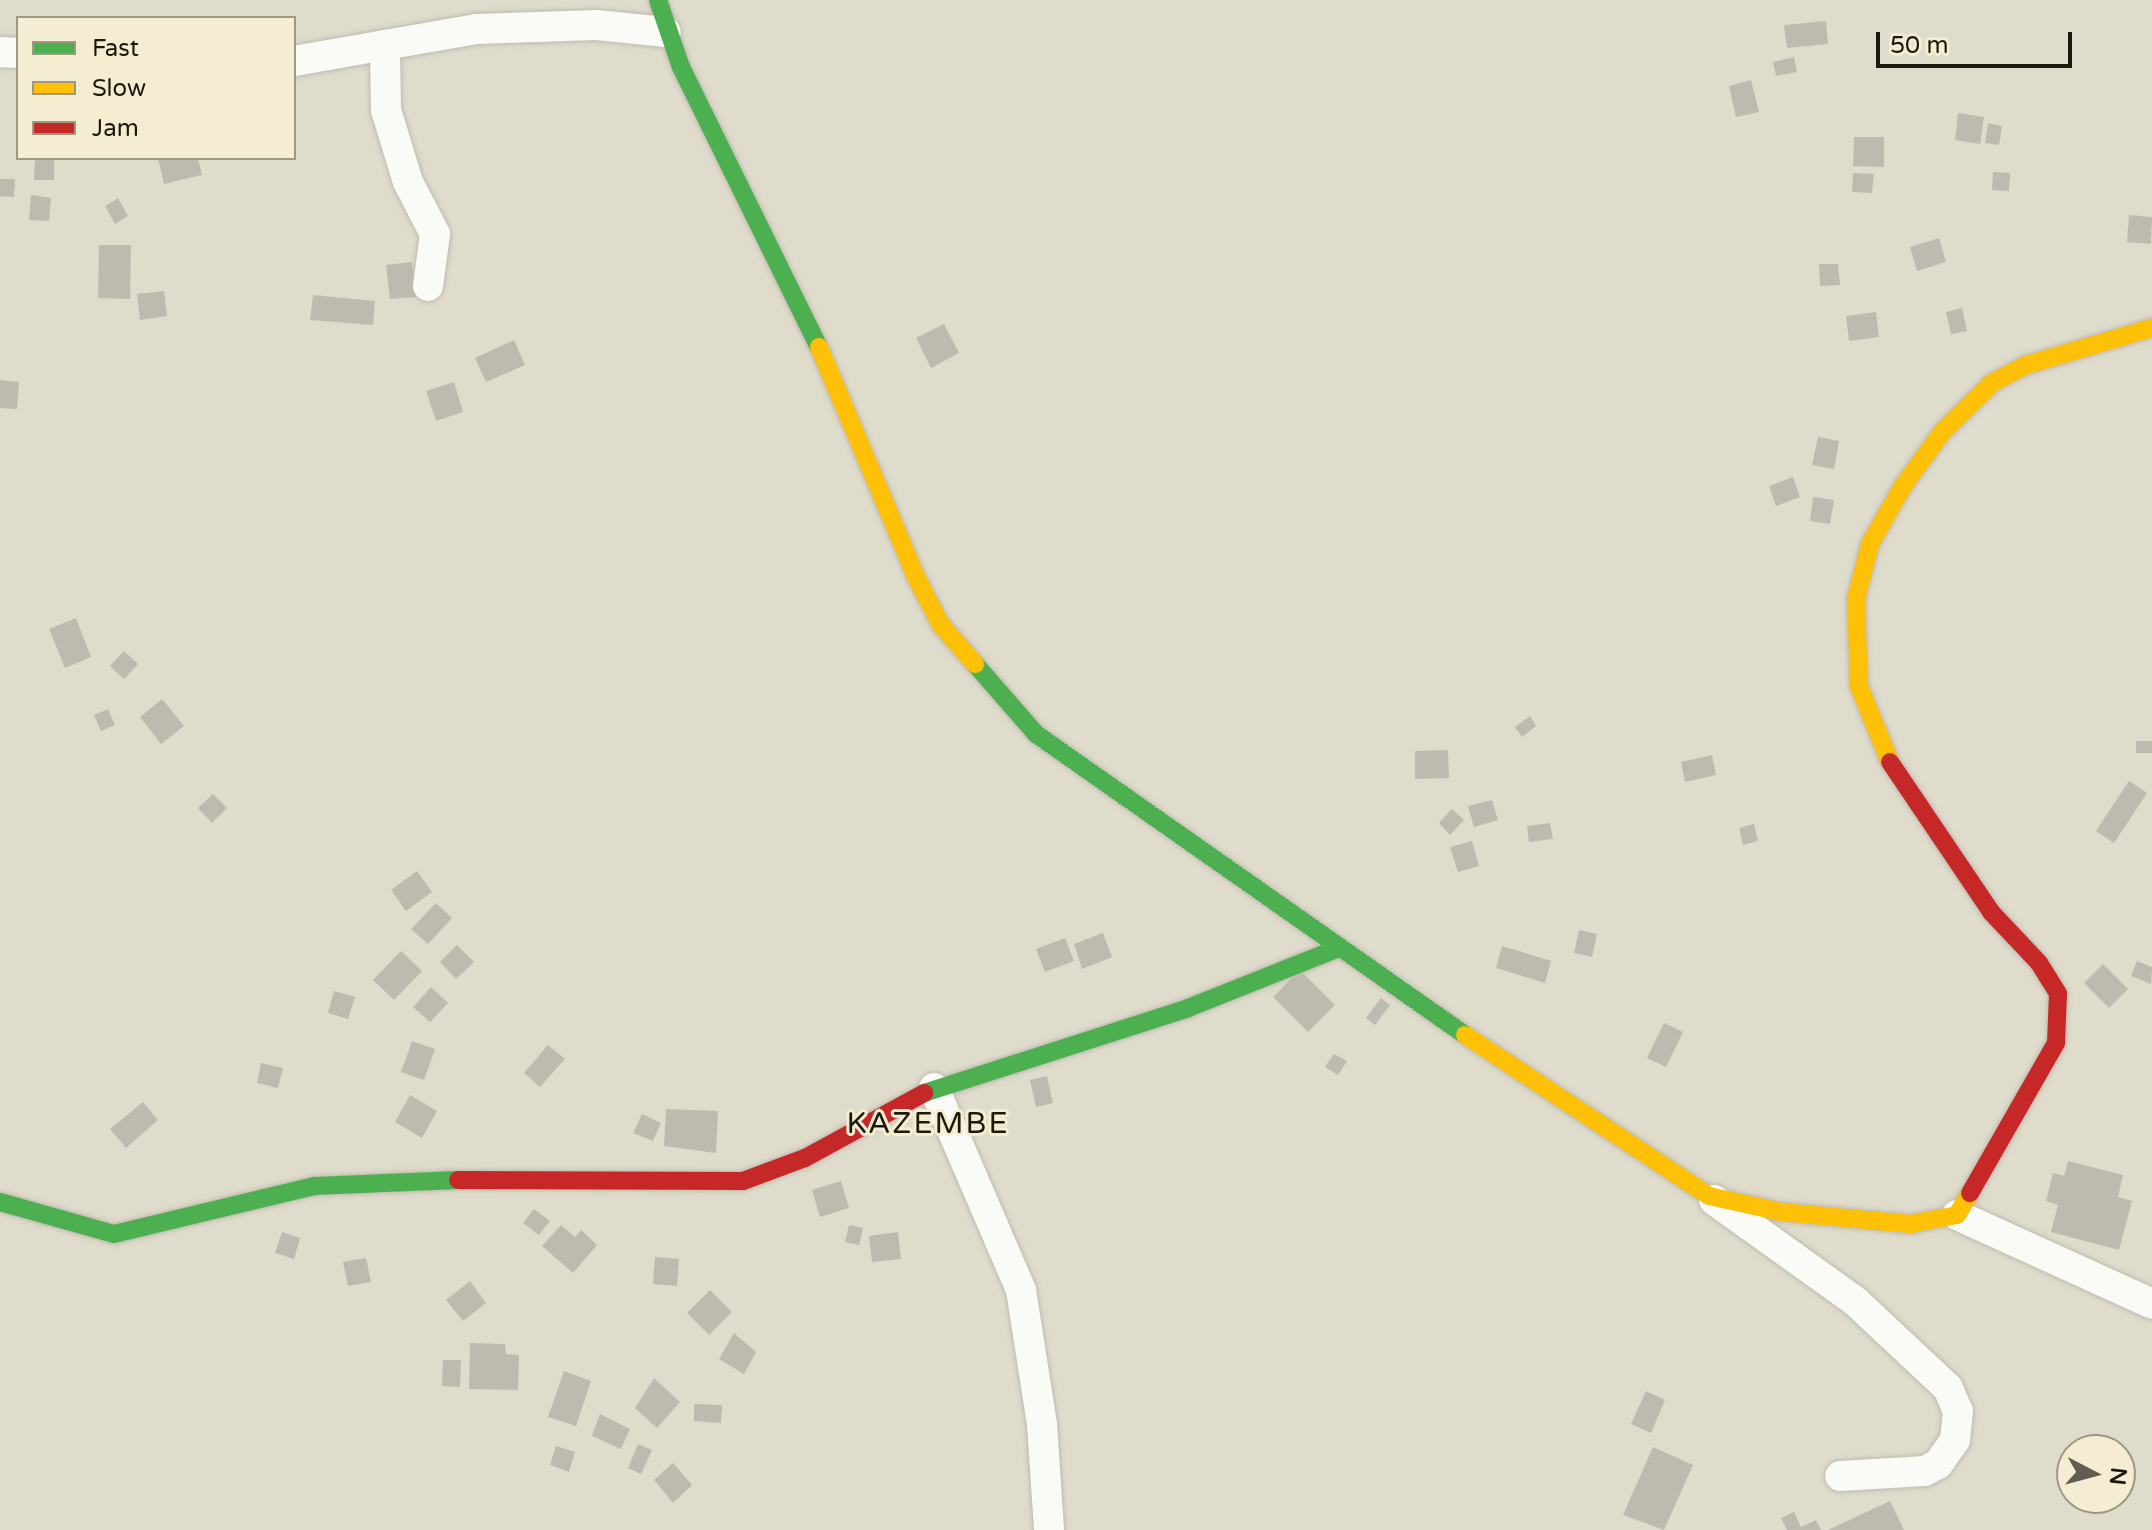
<!DOCTYPE html>
<html>
<head>
<meta charset="utf-8">
<style>
  body { margin:0 }
  #map { position:relative; width:2152px; height:1530px; overflow:hidden; background:#e0dccc; font-family:"Varela Round",sans-serif }
  div>[style] { position:absolute }
  [style*='--x'] { left:calc(var(--x)*1px); top:calc(var(--y)*1px); width:calc(var(--w)*1px); rotate:calc(var(--a)*1deg) }
  .building>* { inset:0; background:#bdbaae }
  .roads { filter:drop-shadow(0 0 2px #bebbaf) drop-shadow(0 0 2px #bebbaf) }
  .street>* { height:30px; margin:-15px; padding:0 15px; transform-origin:15px; border-radius:15px; background:#fafaf7 }
  .fast>* { height:18px; margin:-9px; padding:0 9px; transform-origin:9px; border-radius:9px; background:#4caf50 }
  .slow>* { height:18px; margin:-9px; padding:0 9px; transform-origin:9px; border-radius:9px; background:#ffc107 }
  .jam>* { height:18px; margin:-9px; padding:0 9px; transform-origin:9px; border-radius:9px; background:#c62828 }
  span { translate:-50% -50%; white-space:nowrap; text-align:center; line-height:1.15; -webkit-text-stroke:6px #f5edd1; paint-order:stroke }
  .quarter-label { font-size:30px; color:#1c190f; letter-spacing:2px }
  .legend { position:absolute; left:16px; top:16px; width:280px; height:144px; box-sizing:border-box; background:#f5edd1; border:2px solid #9e9883; margin:0; padding:10px 14px; list-style:none; font-size:24px; color:#1c190f }
  .legend li { display:flex; align-items:center; gap:16px; height:40px }
  .legend b { width:40px; border:2px solid #9e9883 }
  .north { position:absolute; left:2056px; top:1434px; width:80px; height:80px; box-sizing:border-box; background:#f5edd1; border:2px solid #9e9883; border-radius:50%; rotate:96deg; font-size:22px; font-weight:700; line-height:32px; text-align:center; color:#1c190f }
  .north::after { content:''; display:block; margin:auto; width:28px; height:36px; background:#615d51; clip-path:polygon(50% 0,100% 100%,50% 72%,0 100%) }
  .scale { position:absolute; left:1876px; top:32px; width:196px; height:36px; box-sizing:border-box; border:4px solid #1c190f; border-top:0; padding-left:10px; font-size:24px; line-height:28px; white-space:nowrap; color:#1c190f; -webkit-text-stroke:6px #f5edd1; paint-order:stroke }
</style>
</head>
<body>
<div id="map">
  <div class="building">
    <div style="clip-path:polygon(1826px 21px,1828px 44px,1787px 48px,1784px 25px)"></div>
    <div style="clip-path:polygon(1794px 57px,1797px 72px,1776px 76px,1773px 62px)"></div>
    <div style="clip-path:polygon(1751px 80px,1759px 112px,1736px 117px,1729px 86px)"></div>
    <div style="clip-path:polygon(1958px 113px,1984px 117px,1980px 144px,1955px 140px)"></div>
    <div style="clip-path:polygon(1988px 123px,2002px 126px,1999px 145px,1985px 143px)"></div>
    <div style="clip-path:polygon(1854px 137px,1884px 137px,1884px 167px,1853px 166px)"></div>
    <div style="clip-path:polygon(158px 158px,198px 158px,202px 175px,164px 184px)"></div>
    <div style="clip-path:polygon(35px 159px,54px 159px,54px 180px,34px 180px)"></div>
    <div style="clip-path:polygon(1993px 172px,2010px 173px,2009px 191px,1992px 190px)"></div>
    <div style="clip-path:polygon(1853px 173px,1874px 174px,1872px 193px,1852px 192px)"></div>
    <div style="clip-path:polygon(0 179px,15px 179px,14px 197px,0 196px)"></div>
    <div style="clip-path:polygon(31px 195px,51px 198px,49px 221px,29px 220px)"></div>
    <div style="clip-path:polygon(118px 198px,128px 216px,115px 224px,105px 206px)"></div>
    <div style="clip-path:polygon(2129px 215px,2152px 217px,2151px 244px,2127px 242px)"></div>
    <div style="clip-path:polygon(1939px 238px,1946px 262px,1917px 271px,1910px 247px)"></div>
    <div style="clip-path:polygon(99px 245px,131px 245px,130px 299px,98px 298px)"></div>
    <div style="clip-path:polygon(412px 262px,416px 297px,390px 299px,386px 265px)"></div>
    <div style="clip-path:polygon(1819px 264px,1838px 264px,1840px 285px,1820px 286px)"></div>
    <div style="clip-path:polygon(164px 291px,167px 316px,140px 320px,137px 294px)"></div>
    <div style="clip-path:polygon(313px 295px,375px 301px,373px 325px,310px 320px)"></div>
    <div style="clip-path:polygon(1962px 308px,1967px 331px,1951px 334px,1946px 312px)"></div>
    <div style="clip-path:polygon(1876px 312px,1879px 337px,1849px 341px,1846px 316px)"></div>
    <div style="clip-path:polygon(944px 324px,959px 353px,931px 368px,916px 338px)"></div>
    <div style="clip-path:polygon(514px 340px,525px 365px,486px 382px,475px 358px)"></div>
    <div style="clip-path:polygon(0 380px,19px 382px,17px 409px,0 408px)"></div>
    <div style="clip-path:polygon(454px 382px,463px 412px,436px 421px,426px 391px)"></div>
    <div style="clip-path:polygon(1818px 437px,1839px 441px,1834px 469px,1812px 465px)"></div>
    <div style="clip-path:polygon(1793px 477px,1800px 497px,1776px 506px,1769px 486px)"></div>
    <div style="clip-path:polygon(1813px 497px,1834px 500px,1830px 524px,1810px 521px)"></div>
    <div style="clip-path:polygon(76px 618px,91px 657px,65px 668px,49px 629px)"></div>
    <div style="clip-path:polygon(124px 651px,138px 664px,124px 679px,110px 666px)"></div>
    <div style="clip-path:polygon(162px 699px,184px 726px,161px 744px,140px 717px)"></div>
    <div style="clip-path:polygon(108px 709px,115px 725px,101px 731px,94px 715px)"></div>
    <div style="clip-path:polygon(1530px 716px,1536px 726px,1522px 737px,1515px 727px)"></div>
    <div style="clip-path:polygon(2136px 741px,2152px 741px,2152px 753px,2136px 753px)"></div>
    <div style="clip-path:polygon(1448px 750px,1449px 778px,1415px 779px,1415px 751px)"></div>
    <div style="clip-path:polygon(1712px 755px,1716px 775px,1685px 782px,1681px 762px)"></div>
    <div style="clip-path:polygon(2129px 781px,2147px 793px,2114px 843px,2096px 831px)"></div>
    <div style="clip-path:polygon(213px 794px,227px 808px,212px 823px,198px 808px)"></div>
    <div style="clip-path:polygon(1492px 800px,1498px 820px,1474px 827px,1468px 806px)"></div>
    <div style="clip-path:polygon(1452px 809px,1464px 820px,1450px 835px,1439px 823px)"></div>
    <div style="clip-path:polygon(1550px 823px,1553px 839px,1529px 842px,1527px 826px)"></div>
    <div style="clip-path:polygon(1754px 824px,1758px 841px,1743px 845px,1739px 828px)"></div>
    <div style="clip-path:polygon(1472px 841px,1479px 866px,1458px 872px,1450px 847px)"></div>
    <div style="clip-path:polygon(417px 871px,432px 892px,406px 911px,391px 890px)"></div>
    <div style="clip-path:polygon(436px 903px,452px 918px,428px 944px,411px 929px)"></div>
    <div style="clip-path:polygon(1579px 930px,1597px 934px,1592px 957px,1574px 953px)"></div>
    <div style="clip-path:polygon(1103px 933px,1112px 957px,1082px 969px,1074px 944px)"></div>
    <div style="clip-path:polygon(1065px 938px,1074px 961px,1045px 972px,1036px 949px)"></div>
    <div style="clip-path:polygon(457px 945px,474px 962px,456px 979px,440px 962px)"></div>
    <div style="clip-path:polygon(1502px 946px,1551px 961px,1545px 983px,1496px 968px)"></div>
    <div style="clip-path:polygon(401px 951px,422px 971px,394px 1000px,373px 980px)"></div>
    <div style="clip-path:polygon(2137px 961px,2152px 967px,2151px 984px,2131px 976px)"></div>
    <div style="clip-path:polygon(2103px 964px,2128px 989px,2109px 1008px,2084px 983px)"></div>
    <div style="clip-path:polygon(1300px 970px,1335px 1005px,1308px 1032px,1273px 997px)"></div>
    <div style="clip-path:polygon(431px 987px,448px 1003px,430px 1022px,413px 1007px)"></div>
    <div style="clip-path:polygon(334px 991px,355px 997px,348px 1019px,328px 1013px)"></div>
    <div style="clip-path:polygon(1381px 998px,1390px 1005px,1375px 1025px,1366px 1018px)"></div>
    <div style="clip-path:polygon(1664px 1023px,1683px 1032px,1666px 1067px,1647px 1058px)"></div>
    <div style="clip-path:polygon(412px 1041px,435px 1049px,424px 1080px,401px 1072px)"></div>
    <div style="clip-path:polygon(548px 1045px,565px 1059px,540px 1087px,524px 1073px)"></div>
    <div style="clip-path:polygon(1334px 1054px,1347px 1061px,1338px 1075px,1325px 1067px)"></div>
    <div style="clip-path:polygon(261px 1063px,283px 1068px,278px 1088px,257px 1083px)"></div>
    <div style="clip-path:polygon(1047px 1076px,1053px 1103px,1036px 1107px,1030px 1080px)"></div>
    <div style="clip-path:polygon(410px 1095px,437px 1111px,422px 1138px,395px 1122px)"></div>
    <div style="clip-path:polygon(143px 1102px,158px 1120px,126px 1148px,110px 1129px)"></div>
    <div style="clip-path:polygon(666px 1109px,718px 1111px,716px 1153px,664px 1146px)"></div>
    <div style="clip-path:polygon(642px 1114px,661px 1123px,653px 1141px,633px 1133px)"></div>
    <div style="clip-path:polygon(2068px 1161px,2123px 1175px,2118px 1197px,2132px 1201px,2119px 1250px,2051px 1232px,2058px 1205px,2046px 1201px,2053px 1173px,2064px 1176px)"></div>
    <div style="clip-path:polygon(841px 1181px,849px 1208px,820px 1217px,812px 1190px)"></div>
    <div style="clip-path:polygon(534px 1209px,550px 1221px,539px 1235px,523px 1223px)"></div>
    <div style="clip-path:polygon(561px 1225px,575px 1237px,581px 1230px,597px 1245px,573px 1273px,542px 1246px)"></div>
    <div style="clip-path:polygon(849px 1225px,863px 1228px,859px 1245px,845px 1242px)"></div>
    <div style="clip-path:polygon(282px 1232px,300px 1238px,294px 1259px,275px 1253px)"></div>
    <div style="clip-path:polygon(898px 1232px,901px 1259px,872px 1262px,869px 1236px)"></div>
    <div style="clip-path:polygon(655px 1257px,679px 1259px,677px 1286px,653px 1284px)"></div>
    <div style="clip-path:polygon(366px 1258px,371px 1282px,348px 1286px,343px 1262px)"></div>
    <div style="clip-path:polygon(470px 1281px,486px 1303px,463px 1321px,446px 1300px)"></div>
    <div style="clip-path:polygon(710px 1290px,732px 1312px,709px 1335px,687px 1313px)"></div>
    <div style="clip-path:polygon(734px 1333px,756px 1352px,744px 1374px,719px 1359px)"></div>
    <div style="clip-path:polygon(470px 1343px,505px 1344px,506px 1354px,519px 1355px,518px 1390px,469px 1389px)"></div>
    <div style="clip-path:polygon(443px 1360px,461px 1360px,460px 1387px,442px 1386px)"></div>
    <div style="clip-path:polygon(564px 1371px,591px 1381px,576px 1426px,548px 1417px)"></div>
    <div style="clip-path:polygon(654px 1378px,680px 1402px,657px 1428px,635px 1408px)"></div>
    <div style="clip-path:polygon(1646px 1391px,1665px 1400px,1651px 1433px,1631px 1424px)"></div>
    <div style="clip-path:polygon(694px 1404px,722px 1405px,721px 1423px,694px 1421px)"></div>
    <div style="clip-path:polygon(600px 1414px,630px 1429px,621px 1449px,592px 1436px)"></div>
    <div style="clip-path:polygon(638px 1444px,652px 1450px,641px 1474px,628px 1468px)"></div>
    <div style="clip-path:polygon(556px 1446px,575px 1452px,569px 1472px,550px 1465px)"></div>
    <div style="clip-path:polygon(1653px 1447px,1693px 1465px,1664px 1530px,1623px 1515px)"></div>
    <div style="clip-path:polygon(673px 1463px,692px 1485px,673px 1503px,654px 1480px)"></div>
    <div style="clip-path:polygon(1890px 1501px,1904px 1530px,1828px 1530px)"></div>
    <div style="clip-path:polygon(1794px 1512px,1801px 1527px,1816px 1520px,1821px 1530px,1787px 1530px,1781px 1518px)"></div>
  </div>
  <div class="roads">
    <div class="street">
      <div style="--x:0;--y:52;--w:18;--a:3"></div>
      <div style="--x:294;--y:61;--w:92;--a:-10"></div>
      <div style="--x:428;--y:286;--w:52;--a:-82.3"></div>
      <div style="--x:435;--y:234;--w:59;--a:-117.4"></div>
      <div style="--x:408;--y:182;--w:75;--a:-107"></div>
      <div style="--x:386;--y:110;--w:65;--a:-90.9"></div>
      <div style="--x:385;--y:45;--w:93;--a:-9.9"></div>
      <div style="--x:477;--y:29;--w:119;--a:-1.9"></div>
      <div style="--x:596;--y:25;--w:70;--a:5.7"></div>
      <div style="--x:934;--y:1088;--w:220;--a:66.7"></div>
      <div style="--x:1021;--y:1290;--w:136;--a:81.1"></div>
      <div style="--x:1042;--y:1424;--w:106;--a:86.2"></div>
      <div style="--x:1714;--y:1200;--w:173;--a:35.6"></div>
      <div style="--x:1855;--y:1301;--w:127;--a:43.1"></div>
      <div style="--x:1948;--y:1388;--w:25;--a:67"></div>
      <div style="--x:1958;--y:1411;--w:29;--a:96"></div>
      <div style="--x:1955;--y:1440;--w:29;--a:125"></div>
      <div style="--x:1938;--y:1464;--w:15;--a:152"></div>
      <div style="--x:1925;--y:1471;--w:85;--a:176.6"></div>
      <div style="--x:1957;--y:1215;--w:214;--a:24.5"></div>
    </div>
    <div class="fast">
      <div style="--x:658;--y:0;--w:71;--a:71.1"></div>
      <div style="--x:681;--y:67;--w:312;--a:63.8"></div>
      <div style="--x:975;--y:664;--w:93;--a:48.9"></div>
      <div style="--x:1036;--y:734;--w:524;--a:35.05"></div>
      <div style="--x:924;--y:1093;--w:277;--a:-17.8"></div>
      <div style="--x:1188;--y:1008;--w:159;--a:-21.7"></div>
      <div style="--x:0;--y:1202;--w:118;--a:15.7"></div>
      <div style="--x:114;--y:1234;--w:206;--a:-13.5"></div>
      <div style="--x:314;--y:1186;--w:144;--a:-2.4"></div>
    </div>
    <div class="slow">
      <div style="--x:819;--y:347;--w:250;--a:67.1"></div>
      <div style="--x:916;--y:577;--w:54;--a:62.5"></div>
      <div style="--x:941;--y:625;--w:52;--a:48.9"></div>
      <div style="--x:1890;--y:762;--w:82;--a:-112.2"></div>
      <div style="--x:1859;--y:686;--w:87;--a:-92"></div>
      <div style="--x:1856;--y:599;--w:57;--a:-75.7"></div>
      <div style="--x:1870;--y:544;--w:67;--a:-60.4"></div>
      <div style="--x:1903;--y:486;--w:68;--a:-54"></div>
      <div style="--x:1943;--y:431;--w:69;--a:-44.4"></div>
      <div style="--x:1992;--y:383;--w:38;--a:-28"></div>
      <div style="--x:2026;--y:365;--w:131;--a:-16.4"></div>
      <div style="--x:1465;--y:1035;--w:292;--a:33.4"></div>
      <div style="--x:1709;--y:1196;--w:74;--a:12.5"></div>
      <div style="--x:1781;--y:1212;--w:130;--a:5.3"></div>
      <div style="--x:1910;--y:1224;--w:48;--a:-10.8"></div>
      <div style="--x:1957;--y:1215;--w:26;--a:-59"></div>
    </div>
    <div class="jam">
      <div style="--x:1890;--y:762;--w:181;--a:56"></div>
      <div style="--x:1991;--y:912;--w:70;--a:46.7"></div>
      <div style="--x:2039;--y:963;--w:36;--a:58"></div>
      <div style="--x:2058;--y:994;--w:49;--a:92.3"></div>
      <div style="--x:2056;--y:1043;--w:173;--a:119.8"></div>
      <div style="--x:458;--y:1180;--w:285;--a:0.2"></div>
      <div style="--x:743;--y:1181;--w:66;--a:-20.4"></div>
      <div style="--x:805;--y:1158;--w:136;--a:-28.6"></div>
    </div>
  </div>
  <div class="quarter-label">
    <span style="left:928px;top:1124px">KAZEMBE</span>
  </div>
  <ul class="legend">
  <li><b style="height:10px;background:#4caf50"></b>Fast</li>
  <li><b style="height:10px;background:#ffc107"></b>Slow</li>
  <li><b style="height:10px;background:#c62828"></b>Jam</li>
  </ul>
  <div class="north">N</div>
  <div class="scale">50 m</div>
</div>
</body>
</html>
